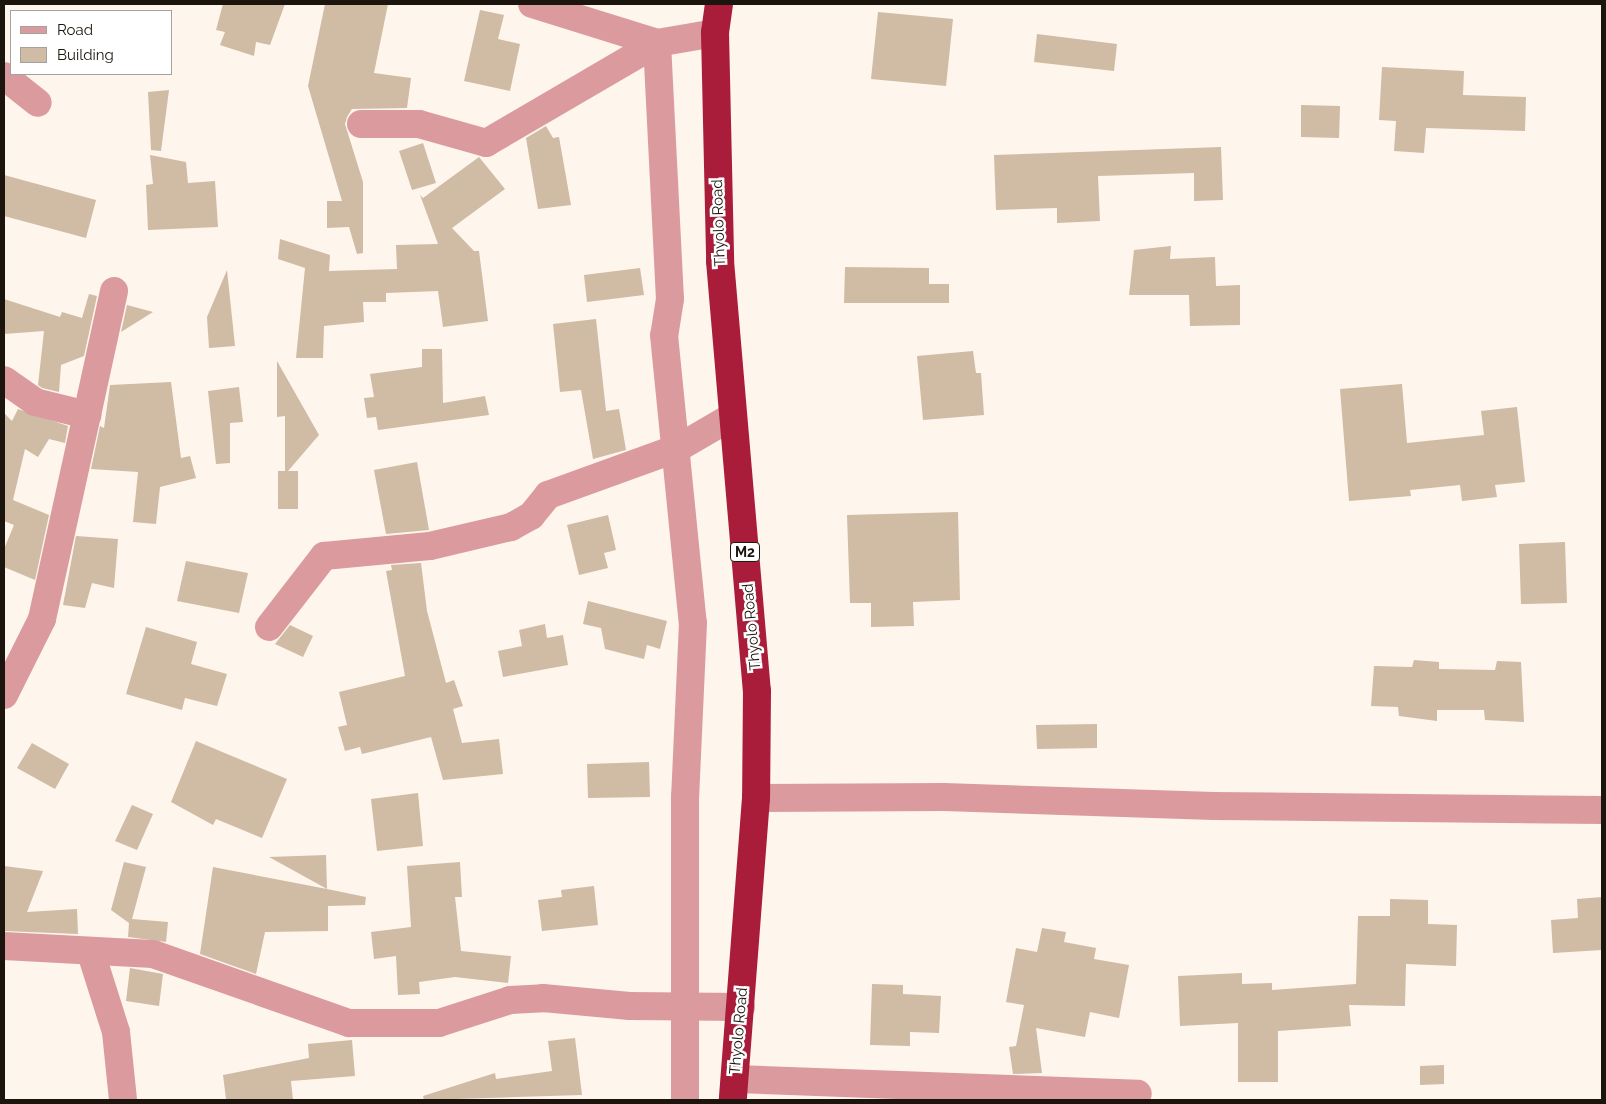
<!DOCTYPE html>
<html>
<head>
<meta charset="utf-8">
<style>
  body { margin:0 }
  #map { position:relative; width:1606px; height:1104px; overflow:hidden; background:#fef5ec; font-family:Raleway,sans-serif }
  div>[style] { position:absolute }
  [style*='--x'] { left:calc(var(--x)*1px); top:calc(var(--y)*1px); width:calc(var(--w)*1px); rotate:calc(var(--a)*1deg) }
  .building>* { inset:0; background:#d0bba4 }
  .minor>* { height:28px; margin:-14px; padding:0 14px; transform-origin:14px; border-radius:14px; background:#db9b9e }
  .highway>* { height:28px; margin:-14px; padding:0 14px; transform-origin:14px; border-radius:14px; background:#a91d3a }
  span { translate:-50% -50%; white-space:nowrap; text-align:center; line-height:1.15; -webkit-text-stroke:5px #fff; paint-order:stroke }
  .shield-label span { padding:1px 4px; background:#fff; border:1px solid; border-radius:4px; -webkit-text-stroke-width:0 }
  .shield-label { font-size:14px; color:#1c150d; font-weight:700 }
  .street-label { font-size:15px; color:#1c150d }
  .frame { position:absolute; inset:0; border:5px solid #1c150d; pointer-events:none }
  .legend { position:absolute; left:10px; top:10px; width:162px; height:65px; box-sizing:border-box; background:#fff; border:1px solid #a4a19e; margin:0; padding:6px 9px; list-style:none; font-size:15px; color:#1c150d }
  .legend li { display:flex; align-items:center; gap:10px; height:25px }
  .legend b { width:25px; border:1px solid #a4a19e }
</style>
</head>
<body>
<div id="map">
  <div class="building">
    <div style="clip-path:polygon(223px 4px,285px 4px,270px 45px,256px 42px,254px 56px,220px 45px,225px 32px,216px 30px)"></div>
    <div style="clip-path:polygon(325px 4px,388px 4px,374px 73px,411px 78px,407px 108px,352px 109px,347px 117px,345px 124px,363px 182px,363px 253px,357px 254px,349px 227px,327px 228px,327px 201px,342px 201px,308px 86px)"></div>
    <div style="clip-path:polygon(480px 10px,504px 15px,498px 39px,520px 44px,510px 91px,464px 81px)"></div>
    <div style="clip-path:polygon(878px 12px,953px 19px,946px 86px,871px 79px)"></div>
    <div style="clip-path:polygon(1037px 34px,1117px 44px,1114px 71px,1034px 62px)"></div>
    <div style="clip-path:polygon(1382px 67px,1464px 71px,1463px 95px,1526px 97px,1525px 131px,1426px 128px,1424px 153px,1394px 151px,1396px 121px,1379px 120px)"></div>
    <div style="clip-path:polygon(169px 90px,161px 151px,151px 150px,148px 92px)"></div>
    <div style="clip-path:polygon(1301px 105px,1340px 106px,1339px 138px,1301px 137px)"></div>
    <div style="clip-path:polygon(546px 126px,553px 138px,559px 137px,571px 205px,538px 209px,526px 138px)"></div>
    <div style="clip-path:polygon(423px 143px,436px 183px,412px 190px,399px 151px)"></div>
    <div style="clip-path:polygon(1221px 147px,1223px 200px,1194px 201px,1194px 173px,1098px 176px,1100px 221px,1057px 223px,1057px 208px,996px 210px,994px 155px)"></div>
    <div style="clip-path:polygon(150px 155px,186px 162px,188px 183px,215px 181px,218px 227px,148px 230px,146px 185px,153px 184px)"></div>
    <div style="clip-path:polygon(479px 157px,505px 189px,452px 228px,474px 251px,479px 251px,488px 321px,443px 327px,438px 291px,386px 293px,386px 302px,363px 302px,364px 322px,324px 326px,323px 358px,296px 358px,305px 268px,278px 259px,280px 239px,330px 255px,329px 271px,397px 269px,396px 245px,438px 244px,420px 195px,423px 198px)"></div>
    <div style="clip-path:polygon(4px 175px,96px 200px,86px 238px,4px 216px)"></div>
    <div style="clip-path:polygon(1171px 246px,1170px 259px,1215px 257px,1216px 286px,1240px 285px,1240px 325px,1190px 326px,1189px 295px,1129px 295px,1134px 250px)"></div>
    <div style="clip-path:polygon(845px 267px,929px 268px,929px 284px,949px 284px,949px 303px,844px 303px)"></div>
    <div style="clip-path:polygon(640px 268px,644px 295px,587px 302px,584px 275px)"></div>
    <div style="clip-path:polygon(227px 270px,235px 346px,209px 348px,207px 317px)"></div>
    <div style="clip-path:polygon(89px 294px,97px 296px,84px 356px,61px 365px,59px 392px,42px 388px,38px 385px,44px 331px,4px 334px,4px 299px,60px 317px,62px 312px,82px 318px)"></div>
    <div style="clip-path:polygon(127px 305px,153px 312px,121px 332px)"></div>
    <div style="clip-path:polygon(596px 319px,606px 411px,619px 409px,626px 450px,593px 459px,581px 390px,560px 392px,553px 324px)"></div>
    <div style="clip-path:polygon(422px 349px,442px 349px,443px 403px,485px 396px,489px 415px,378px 430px,376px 417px,367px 418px,364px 398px,374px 397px,370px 374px,422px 367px)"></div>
    <div style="clip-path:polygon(973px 351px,976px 373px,981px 373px,984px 415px,923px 420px,917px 356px)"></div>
    <div style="clip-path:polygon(277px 361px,319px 435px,288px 471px,298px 471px,298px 509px,278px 509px,278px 471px,285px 471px,285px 416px,277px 417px)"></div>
    <div style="clip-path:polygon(171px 382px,181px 458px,190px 456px,196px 478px,160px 487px,156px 524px,133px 522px,138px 472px,91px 469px,100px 426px,104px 428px,110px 385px)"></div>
    <div style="clip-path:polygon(1402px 384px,1407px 443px,1484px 435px,1481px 411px,1517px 407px,1525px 482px,1495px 485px,1497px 497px,1462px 501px,1460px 485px,1410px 490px,1411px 496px,1349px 501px,1340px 389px)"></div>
    <div style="clip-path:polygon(239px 387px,243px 422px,230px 423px,230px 463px,216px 464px,208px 391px)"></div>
    <div style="clip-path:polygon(18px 409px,68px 426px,65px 443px,49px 439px,38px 457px,25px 449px,13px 500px,49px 515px,35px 580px,4px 567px,4px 549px,14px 525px,4px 521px,4px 413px,12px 421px)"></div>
    <div style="clip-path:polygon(417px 462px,429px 530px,386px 534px,374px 470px)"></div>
    <div style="clip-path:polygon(958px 512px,960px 600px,913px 602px,914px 626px,871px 627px,871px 603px,850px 603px,847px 515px)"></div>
    <div style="clip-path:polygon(608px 515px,616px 550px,604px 553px,608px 568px,579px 575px,567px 525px)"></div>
    <div style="clip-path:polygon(76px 536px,118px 539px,114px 588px,92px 583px,85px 608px,63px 605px)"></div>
    <div style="clip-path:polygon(1565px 542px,1567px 603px,1521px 604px,1519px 544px)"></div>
    <div style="clip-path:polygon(186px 561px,248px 573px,239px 613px,177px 601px)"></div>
    <div style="clip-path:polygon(421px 563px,427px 611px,446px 683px,454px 680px,463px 706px,453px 709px,462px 743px,499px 739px,503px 774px,443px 780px,431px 737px,362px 754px,360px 747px,345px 751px,338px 727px,347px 725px,339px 692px,405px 676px,386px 571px,392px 570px,391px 565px)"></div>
    <div style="clip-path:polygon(588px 601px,667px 621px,660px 649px,647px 645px,644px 659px,605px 649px,601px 628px,583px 624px)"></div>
    <div style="clip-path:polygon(545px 624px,547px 638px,563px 635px,568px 665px,503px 677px,498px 651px,522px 646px,519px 630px)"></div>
    <div style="clip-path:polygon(290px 625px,313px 636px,303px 657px,275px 644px)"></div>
    <div style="clip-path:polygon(146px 627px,197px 642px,191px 664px,227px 674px,217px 706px,185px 698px,182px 710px,126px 694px)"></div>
    <div style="clip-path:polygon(1414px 660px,1439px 662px,1439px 669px,1495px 670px,1497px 661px,1521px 662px,1524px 722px,1485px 720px,1484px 710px,1437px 710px,1437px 721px,1399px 716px,1398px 707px,1371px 706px,1374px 666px,1412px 667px)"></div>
    <div style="clip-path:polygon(1097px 724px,1097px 748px,1037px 749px,1036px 725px)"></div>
    <div style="clip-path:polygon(196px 741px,287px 779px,262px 838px,216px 819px,213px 825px,171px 802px)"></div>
    <div style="clip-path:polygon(32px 743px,69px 764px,55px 789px,17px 768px)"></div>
    <div style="clip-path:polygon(649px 762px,650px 797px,588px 798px,587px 764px)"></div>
    <div style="clip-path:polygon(418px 793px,423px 846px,377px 851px,371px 799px)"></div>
    <div style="clip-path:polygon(132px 805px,153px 814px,137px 850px,115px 841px)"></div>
    <div style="clip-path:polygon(326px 855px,327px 889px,366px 897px,365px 905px,328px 906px,328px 931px,265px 932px,256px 974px,200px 954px,213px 867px,327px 889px,269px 857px)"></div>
    <div style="clip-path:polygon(124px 862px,146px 867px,132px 919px,168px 922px,166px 942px,128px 937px,129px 923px,111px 910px)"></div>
    <div style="clip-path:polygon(460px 862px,462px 897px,455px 897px,461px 951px,511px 956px,508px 983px,455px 977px,419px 982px,420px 994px,398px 995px,396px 956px,374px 959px,371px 932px,411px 927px,407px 866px)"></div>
    <div style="clip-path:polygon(4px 866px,43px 871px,27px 912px,77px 909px,78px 934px,4px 931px)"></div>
    <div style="clip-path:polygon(594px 886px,598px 925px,542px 931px,538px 900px,562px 897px,561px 890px)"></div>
    <div style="clip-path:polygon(1602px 897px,1602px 950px,1553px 953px,1551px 920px,1578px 918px,1577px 899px)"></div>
    <div style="clip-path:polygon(1390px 899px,1428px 900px,1428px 924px,1457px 925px,1456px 966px,1406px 964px,1405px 1006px,1349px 1005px,1351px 1026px,1278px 1031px,1278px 1082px,1238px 1082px,1238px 1023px,1180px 1026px,1178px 976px,1242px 973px,1242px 984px,1272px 983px,1272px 990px,1356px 984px,1358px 916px,1390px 916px)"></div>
    <div style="clip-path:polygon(1042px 928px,1066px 932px,1064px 942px,1096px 948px,1094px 959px,1129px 965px,1119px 1018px,1090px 1012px,1085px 1037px,1036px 1028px,1042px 1073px,1013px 1074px,1009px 1047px,1016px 1046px,1024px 1005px,1006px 1002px,1016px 948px,1037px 952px)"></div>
    <div style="clip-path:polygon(130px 968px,163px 974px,159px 1006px,126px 1001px)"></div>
    <div style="clip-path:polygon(872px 984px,903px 985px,903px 994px,941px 996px,939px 1033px,910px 1032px,910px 1046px,870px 1045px)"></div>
    <div style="clip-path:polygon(575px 1038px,582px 1095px,424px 1100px,423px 1096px,495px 1073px,496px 1079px,552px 1071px,548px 1041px)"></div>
    <div style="clip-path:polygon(352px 1040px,355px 1076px,291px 1081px,293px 1100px,226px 1099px,223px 1075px,309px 1058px,308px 1044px)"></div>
    <div style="clip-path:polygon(1444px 1065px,1444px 1084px,1420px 1085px,1420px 1066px)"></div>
  </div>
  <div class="minor">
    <div style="--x:532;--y:4;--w:131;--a:17.3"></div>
    <div style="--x:657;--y:43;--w:256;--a:87.1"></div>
    <div style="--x:670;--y:299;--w:36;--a:99"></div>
    <div style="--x:664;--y:335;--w:289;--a:84.3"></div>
    <div style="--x:693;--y:623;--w:173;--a:92.6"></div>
    <div style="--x:685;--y:796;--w:304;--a:90"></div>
    <div style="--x:4;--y:76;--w:43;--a:38.5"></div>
    <div style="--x:361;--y:124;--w:58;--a:0"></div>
    <div style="--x:419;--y:124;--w:70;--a:15.8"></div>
    <div style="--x:486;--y:143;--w:198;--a:-30.3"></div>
    <div style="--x:657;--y:43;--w:59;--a:-9.8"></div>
    <div style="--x:4;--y:380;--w:38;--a:35"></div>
    <div style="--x:35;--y:402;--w:54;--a:14"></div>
    <div style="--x:87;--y:415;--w:127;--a:-77.7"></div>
    <div style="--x:269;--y:627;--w:90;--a:-52.2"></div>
    <div style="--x:324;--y:556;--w:106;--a:-5.4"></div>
    <div style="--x:430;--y:546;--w:83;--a:-13.2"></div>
    <div style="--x:511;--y:527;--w:23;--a:-29"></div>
    <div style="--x:531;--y:516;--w:27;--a:-51"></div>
    <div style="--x:548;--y:495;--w:138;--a:-19.9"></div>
    <div style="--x:678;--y:448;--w:61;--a:-30.3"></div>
    <div style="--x:4;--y:695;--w:85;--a:-63.4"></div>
    <div style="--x:42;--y:619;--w:209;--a:-77.6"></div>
    <div style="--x:756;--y:798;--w:188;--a:-0.3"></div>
    <div style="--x:944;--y:797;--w:270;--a:1.9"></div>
    <div style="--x:1214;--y:806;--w:388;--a:0.6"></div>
    <div style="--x:4;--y:946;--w:149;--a:3.1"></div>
    <div style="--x:153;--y:954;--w:208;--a:19.4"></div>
    <div style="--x:349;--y:1023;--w:90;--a:0"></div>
    <div style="--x:439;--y:1023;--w:75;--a:-17.9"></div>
    <div style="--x:510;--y:1000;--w:33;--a:-3"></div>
    <div style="--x:543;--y:998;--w:87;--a:5.3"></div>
    <div style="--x:630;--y:1006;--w:111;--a:0.5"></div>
    <div style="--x:91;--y:953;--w:83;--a:72.4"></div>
    <div style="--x:116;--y:1032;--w:68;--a:84.1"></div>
    <div style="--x:735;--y:1079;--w:403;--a:2.1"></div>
  </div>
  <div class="highway">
    <div style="--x:719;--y:4;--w:29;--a:98"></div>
    <div style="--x:715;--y:33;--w:228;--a:88.7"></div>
    <div style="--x:720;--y:261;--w:432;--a:85.1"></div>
    <div style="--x:757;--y:691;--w:107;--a:90.5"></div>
    <div style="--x:756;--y:798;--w:303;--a:94.4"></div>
  </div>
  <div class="shield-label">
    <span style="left:745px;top:552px">M2</span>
  </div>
  <div class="street-label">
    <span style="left:719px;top:223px;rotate:-92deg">Thyolo Road</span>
    <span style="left:752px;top:627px;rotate:-95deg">Thyolo Road</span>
    <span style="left:739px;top:1031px;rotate:-85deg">Thyolo Road</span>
  </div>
  <div class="frame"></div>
  <ul class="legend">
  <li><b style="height:6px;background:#db9b9e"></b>Road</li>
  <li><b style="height:14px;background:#d0bba4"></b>Building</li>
  </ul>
</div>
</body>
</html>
